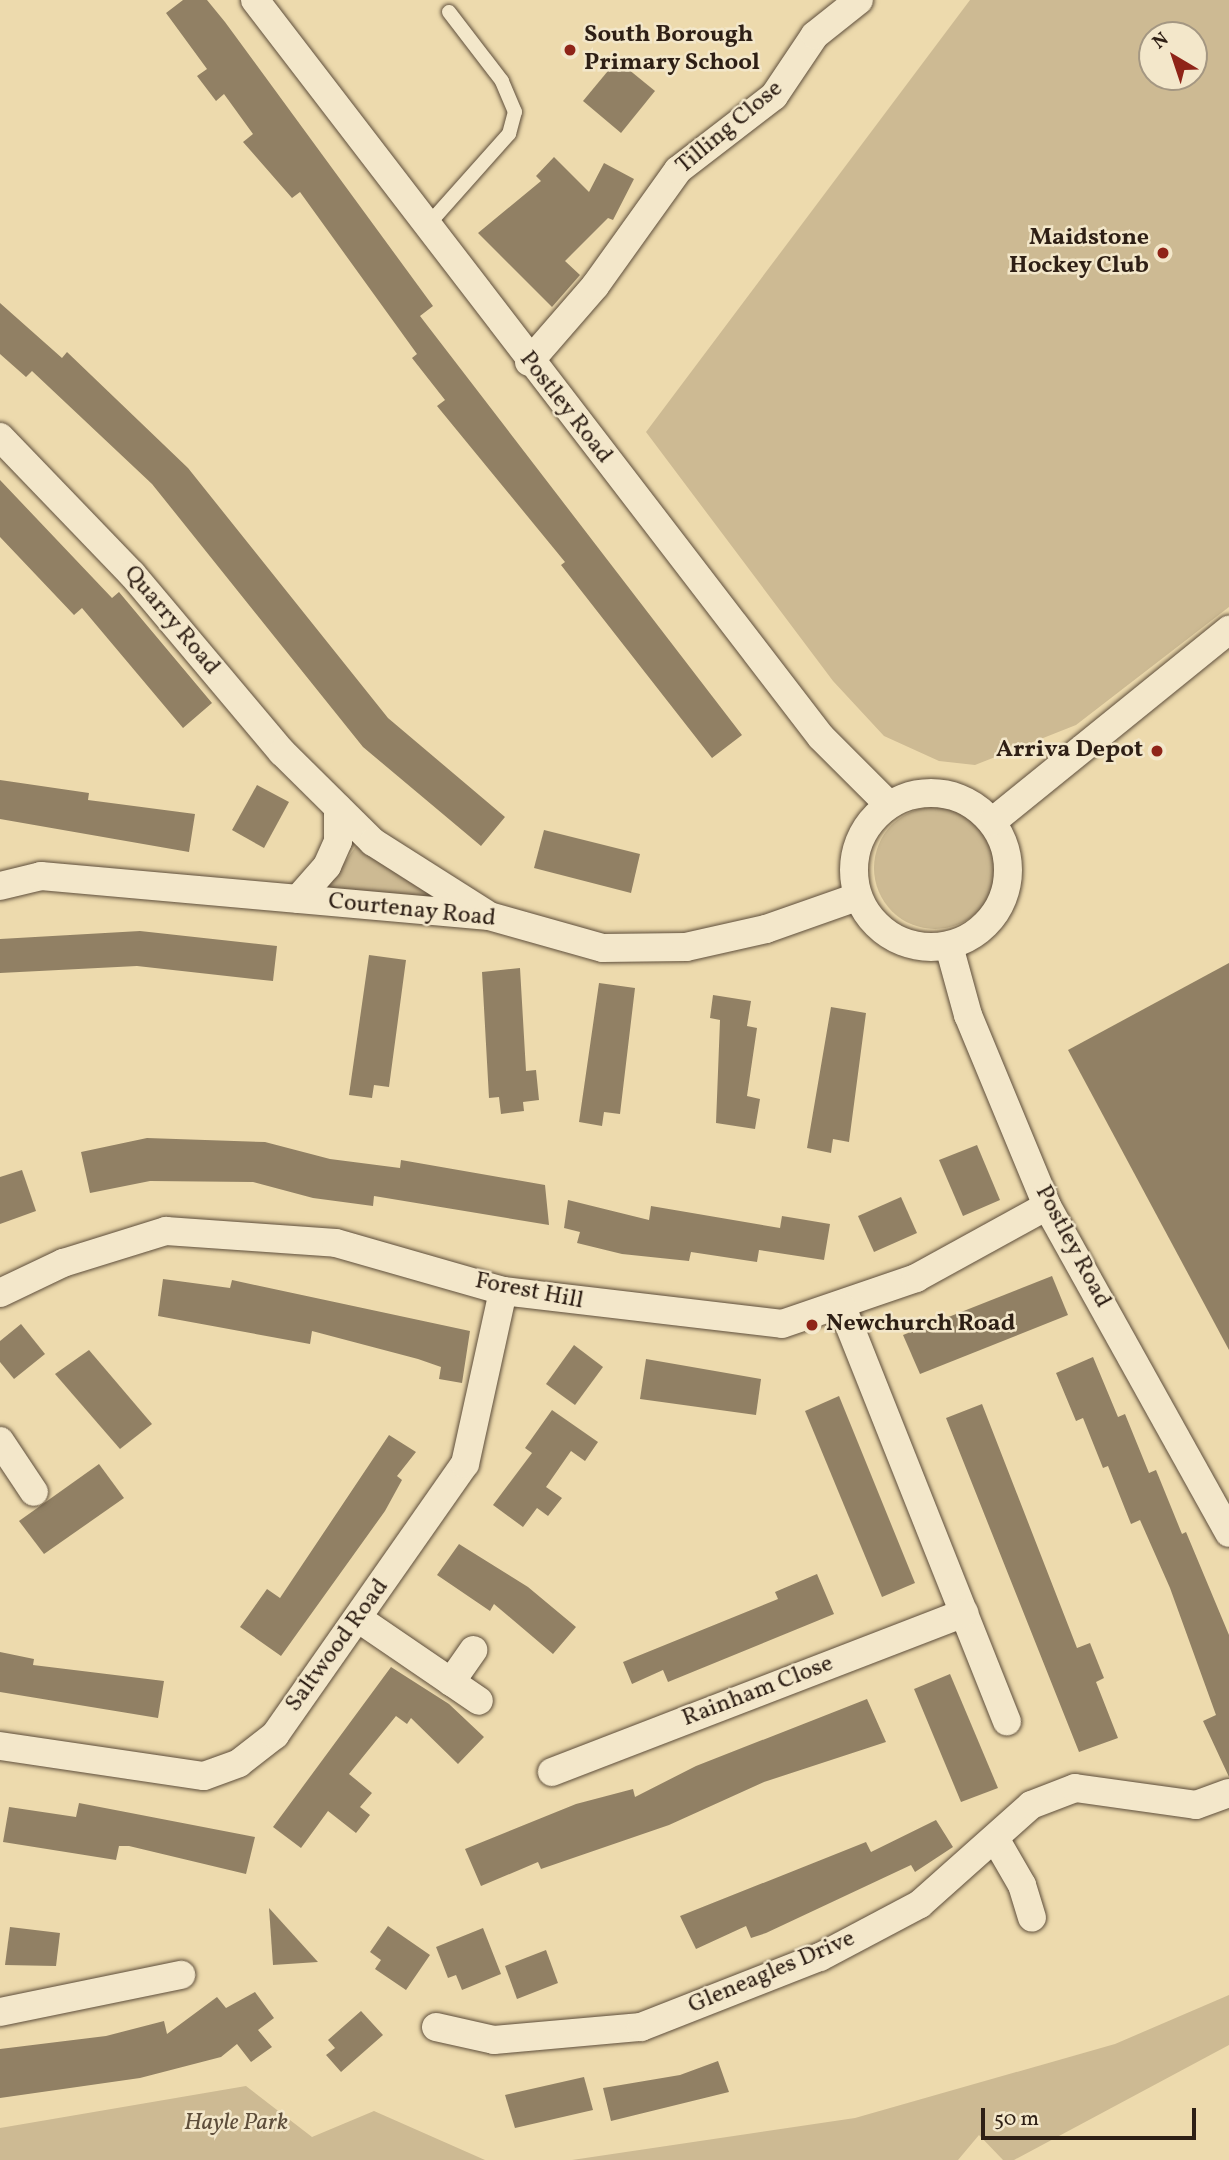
<!DOCTYPE html>
<html>
<head>
<meta charset="utf-8">
<style>
  body { margin:0 }
  #map { position:relative; width:1229px; height:2160px; overflow:hidden; background:#eddaad; font-family:Vollkorn,serif }
  div>[style] { position:absolute }
  [style*='--x'] { left:calc(var(--x)*1px); top:calc(var(--y)*1px); width:calc(var(--w)*1px); rotate:calc(var(--a)*1deg) }
  .green>* { inset:0; background:#cdba93 }
  .round { border-radius:50% }
  .building>* { inset:0; background:#918064 }
  .roads { filter:drop-shadow(0 0 2px #5e4e3b) drop-shadow(0 0 2px #5e4e3b) }
  .lane>* { height:14px; margin:-7px; padding:0 7px; transform-origin:7px; border-radius:7px; background:#f3e7ca }
  .street>* { height:28px; margin:-14px; padding:0 14px; transform-origin:14px; border-radius:14px; background:#f3e7ca }
  .street>.ring { margin:-14px; padding:0; box-sizing:content-box; background:none; border:28px solid #f3e7ca; border-radius:50% }
  .dots>* { width:19px; height:19px; translate:-50% -50%; box-sizing:border-box; border:4px solid #f3e7ca; border-radius:50% }
  span { translate:-50% -50%; white-space:nowrap; text-align:center; line-height:1.15; -webkit-text-stroke:5px #f3e7ca; paint-order:stroke }
  .poi-label { font-size:24px; color:#2e1f15; font-weight:700 }
  .left { translate:0 -50%; text-align:left }
  .right { translate:-100% -50%; text-align:right }
  .street-label { font-size:24px; color:#2e1f15 }
  .park-label { font-size:24px; color:#5e4e3b; font-style:italic }
  .north { position:absolute; left:1138px; top:21px; width:70px; height:70px; box-sizing:border-box; background:#f3e7ca; border:2px solid #a49782; border-radius:50%; rotate:321deg; font-size:19px; font-weight:700; line-height:28px; text-align:center; color:#2e1f15 }
  .north::after { content:''; display:block; margin:auto; width:24px; height:32px; background:#8f2418; clip-path:polygon(50% 0,100% 100%,50% 72%,0 100%) }
  .scale { position:absolute; left:981px; top:2108px; width:215px; height:32px; box-sizing:border-box; border:4px solid #2e1f15; border-top:0; padding-left:9px; font-size:21px; line-height:24px; white-space:nowrap; color:#2e1f15; -webkit-text-stroke:5px #f3e7ca; paint-order:stroke }
</style>
</head>
<body>
<div id="map">
  <div class="green">
    <div style="clip-path:polygon(evenodd,970px 0,1229px 0,1229px 607px,1076px 725px,975px 765px,939px 761px,884px 736px,833px 681px,646px 432px,970px 0,1152px 35px,1194px 35px,1194px 77px,1152px 77px,1152px 35px)"></div>
    <div class="round" style="left:874px;top:807px;width:122px;height:122px"></div>
    <div style="clip-path:polygon(361px 839px,397px 874px,441px 902px,327px 888px)"></div>
    <div style="clip-path:polygon(1229px 1995px,1229px 2045px,1014px 2160px,1003px 2160px,979px 2135px,958px 2160px,572px 2160px,855px 2118px,1115px 2044px)"></div>
    <div style="clip-path:polygon(246px 2086px,312px 2137px,374px 2111px,485px 2160px,0 2160px,0 2128px)"></div>
  </div>
  <div class="building">
    <div style="clip-path:polygon(183px 0,207px 0,225px 22px,433px 306px,420px 316px,742px 735px,712px 758px,561px 565px,565px 562px,437px 406px,445px 400px,412px 358px,417px 354px,300px 192px,292px 198px,243px 142px,253px 134px,224px 94px,216px 101px,197px 76px,207px 69px,166px 13px)"></div>
    <div style="clip-path:polygon(617px 60px,655px 91px,621px 133px,583px 101px)"></div>
    <div style="clip-path:polygon(554px 157px,589px 192px,604px 163px,634px 179px,613px 220px,608px 218px,565px 261px,580px 275px,552px 307px,478px 233px,541px 181px,536px 176px)"></div>
    <div style="clip-path:polygon(0 303px,62px 358px,67px 352px,188px 468px,388px 718px,505px 817px,481px 846px,363px 747px,152px 484px,32px 371px,26px 377px,0 354px)"></div>
    <div style="clip-path:polygon(0 480px,112px 598px,119px 592px,212px 703px,183px 728px,82px 608px,74px 615px,0 537px)"></div>
    <div style="clip-path:polygon(0 780px,89px 793px,88px 800px,195px 814px,189px 852px,0 819px)"></div>
    <div style="clip-path:polygon(257px 785px,289px 802px,264px 848px,232px 830px)"></div>
    <div style="clip-path:polygon(544px 830px,640px 854px,631px 893px,534px 868px)"></div>
    <div style="clip-path:polygon(140px 931px,277px 946px,273px 981px,137px 966px,0 973px,0 939px)"></div>
    <div style="clip-path:polygon(369px 955px,406px 960px,389px 1087px,374px 1085px,372px 1098px,349px 1095px)"></div>
    <div style="clip-path:polygon(1229px 963px,1229px 1350px,1068px 1050px)"></div>
    <div style="clip-path:polygon(520px 968px,526px 1071px,536px 1070px,539px 1100px,523px 1102px,524px 1111px,501px 1114px,499px 1097px,489px 1098px,482px 972px)"></div>
    <div style="clip-path:polygon(599px 983px,635px 988px,620px 1114px,604px 1112px,602px 1126px,579px 1122px)"></div>
    <div style="clip-path:polygon(713px 995px,751px 1001px,747px 1026px,757px 1028px,747px 1096px,760px 1099px,755px 1129px,716px 1123px,720px 1020px,710px 1018px)"></div>
    <div style="clip-path:polygon(831px 1007px,866px 1013px,849px 1142px,833px 1139px,831px 1153px,807px 1148px)"></div>
    <div style="clip-path:polygon(147px 1138px,265px 1142px,330px 1159px,400px 1168px,401px 1160px,545px 1185px,549px 1225px,374px 1196px,373px 1206px,313px 1198px,253px 1182px,150px 1181px,90px 1193px,81px 1152px)"></div>
    <div style="clip-path:polygon(977px 1145px,1000px 1200px,963px 1216px,939px 1160px)"></div>
    <div style="clip-path:polygon(22px 1170px,36px 1211px,0 1224px,0 1177px)"></div>
    <div style="clip-path:polygon(901px 1197px,917px 1233px,874px 1252px,858px 1216px)"></div>
    <div style="clip-path:polygon(568px 1200px,649px 1220px,651px 1206px,780px 1228px,782px 1216px,830px 1224px,824px 1260px,759px 1250px,757px 1262px,691px 1252px,689px 1261px,622px 1254px,577px 1243px,580px 1232px,564px 1228px)"></div>
    <div style="clip-path:polygon(1052px 1276px,1068px 1315px,920px 1374px,903px 1335px)"></div>
    <div style="clip-path:polygon(163px 1279px,230px 1288px,232px 1280px,470px 1331px,462px 1383px,439px 1379px,441px 1367px,418px 1359px,312px 1331px,310px 1344px,158px 1316px)"></div>
    <div style="clip-path:polygon(21px 1324px,45px 1354px,14px 1379px,0 1362px,0 1341px)"></div>
    <div style="clip-path:polygon(574px 1345px,603px 1367px,575px 1405px,546px 1384px)"></div>
    <div style="clip-path:polygon(89px 1350px,152px 1424px,120px 1449px,55px 1374px)"></div>
    <div style="clip-path:polygon(1093px 1357px,1118px 1417px,1125px 1414px,1149px 1473px,1156px 1470px,1182px 1534px,1186px 1532px,1229px 1635px,1229px 1777px,1203px 1721px,1216px 1715px,1170px 1588px,1140px 1520px,1131px 1524px,1108px 1466px,1103px 1468px,1083px 1418px,1076px 1421px,1056px 1373px)"></div>
    <div style="clip-path:polygon(646px 1359px,761px 1379px,756px 1415px,640px 1399px)"></div>
    <div style="clip-path:polygon(839px 1396px,915px 1583px,882px 1597px,805px 1411px)"></div>
    <div style="clip-path:polygon(982px 1404px,1077px 1648px,1090px 1643px,1104px 1678px,1096px 1682px,1118px 1738px,1079px 1752px,946px 1418px)"></div>
    <div style="clip-path:polygon(552px 1410px,598px 1442px,585px 1461px,571px 1451px,546px 1487px,562px 1498px,548px 1516px,537px 1508px,523px 1527px,493px 1505px,532px 1453px,525px 1448px)"></div>
    <div style="clip-path:polygon(389px 1435px,416px 1452px,397px 1476px,402px 1480px,385px 1511px,281px 1656px,240px 1627px,267px 1589px,280px 1598px)"></div>
    <div style="clip-path:polygon(99px 1464px,124px 1498px,44px 1554px,19px 1521px)"></div>
    <div style="clip-path:polygon(459px 1544px,528px 1587px,576px 1627px,553px 1654px,494px 1604px,490px 1611px,437px 1575px)"></div>
    <div style="clip-path:polygon(817px 1574px,834px 1614px,668px 1682px,663px 1670px,632px 1684px,623px 1662px,778px 1599px,775px 1592px)"></div>
    <div style="clip-path:polygon(0 1652px,34px 1659px,33px 1665px,164px 1681px,158px 1718px,0 1692px)"></div>
    <div style="clip-path:polygon(391px 1667px,449px 1704px,484px 1737px,458px 1764px,411px 1718px,407px 1724px,396px 1716px,349px 1774px,372px 1793px,360px 1807px,370px 1815px,356px 1833px,328px 1811px,301px 1848px,273px 1827px)"></div>
    <div style="clip-path:polygon(950px 1674px,998px 1788px,961px 1802px,914px 1689px)"></div>
    <div style="clip-path:polygon(867px 1699px,886px 1742px,764px 1782px,669px 1825px,541px 1869px,538px 1862px,481px 1886px,465px 1849px,576px 1804px,633px 1789px,635px 1797px,696px 1766px)"></div>
    <div style="clip-path:polygon(79px 1803px,255px 1837px,246px 1874px,129px 1846px,119px 1846px,116px 1860px,3px 1842px,9px 1807px,76px 1817px)"></div>
    <div style="clip-path:polygon(936px 1820px,953px 1847px,915px 1872px,911px 1865px,766px 1933px,751px 1938px,746px 1926px,696px 1949px,680px 1916px,866px 1842px,871px 1852px)"></div>
    <div style="clip-path:polygon(269px 1908px,318px 1962px,273px 1965px)"></div>
    <div style="clip-path:polygon(388px 1926px,430px 1955px,406px 1990px,375px 1969px,381px 1960px,370px 1952px)"></div>
    <div style="clip-path:polygon(10px 1927px,60px 1933px,56px 1966px,5px 1965px)"></div>
    <div style="clip-path:polygon(483px 1928px,501px 1974px,462px 1990px,456px 1975px,448px 1978px,436px 1947px)"></div>
    <div style="clip-path:polygon(546px 1950px,558px 1983px,517px 1999px,505px 1966px)"></div>
    <div style="clip-path:polygon(255px 1992px,274px 2018px,258px 2030px,272px 2047px,251px 2062px,237px 2044px,221px 2057px,140px 2078px,0 2098px,0 2049px,106px 2036px,164px 2021px,167px 2034px,217px 1997px,226px 2008px)"></div>
    <div style="clip-path:polygon(361px 2011px,383px 2035px,341px 2072px,326px 2055px,335px 2048px,328px 2040px)"></div>
    <div style="clip-path:polygon(718px 2061px,729px 2092px,611px 2121px,603px 2088px,680px 2075px)"></div>
    <div style="clip-path:polygon(584px 2077px,593px 2110px,515px 2128px,505px 2095px)"></div>
  </div>
  <div class="roads">
    <div class="lane">
      <div style="--x:426;--y:227;--w:125;--a:-48.3"></div>
      <div style="--x:509;--y:134;--w:23;--a:-75"></div>
      <div style="--x:515;--y:112;--w:34;--a:-113"></div>
      <div style="--x:502;--y:81;--w:87;--a:-127.5"></div>
    </div>
    <div class="street">
      <div style="--x:255;--y:0;--w:929;--a:52.48"></div>
      <div style="--x:821;--y:737;--w:95;--a:45"></div>
      <div style="--x:529;--y:362;--w:101;--a:-49"></div>
      <div style="--x:595;--y:286;--w:143;--a:-54.4"></div>
      <div style="--x:678;--y:170;--w:121;--a:-37.6"></div>
      <div style="--x:774;--y:96;--w:73;--a:-56.1"></div>
      <div style="--x:815;--y:35;--w:56;--a:-38.5"></div>
      <div style="--x:0;--y:437;--w:190;--a:46.1"></div>
      <div style="--x:132;--y:574;--w:233;--a:49.9"></div>
      <div style="--x:282;--y:752;--w:128;--a:44.7"></div>
      <div style="--x:373;--y:842;--w:133;--a:32.4"></div>
      <div class="ring" style="left:854px;top:793px;width:126px;height:126px"></div>
      <div style="--x:993;--y:821;--w:304;--a:-39"></div>
      <div style="--x:0;--y:886;--w:42;--a:-13.7"></div>
      <div style="--x:41;--y:876;--w:450;--a:5.1"></div>
      <div style="--x:489;--y:916;--w:118;--a:15.7"></div>
      <div style="--x:603;--y:948;--w:83;--a:-0.7"></div>
      <div style="--x:686;--y:947;--w:82;--a:-12.7"></div>
      <div style="--x:766;--y:929;--w:96;--a:-19.4"></div>
      <div style="--x:298;--y:899;--w:44;--a:-48.7"></div>
      <div style="--x:327;--y:866;--w:27;--a:-66"></div>
      <div style="--x:338;--y:841;--w:33;--a:-90"></div>
      <div style="--x:949;--y:946;--w:72;--a:74.6"></div>
      <div style="--x:968;--y:1015;--w:207;--a:67.5"></div>
      <div style="--x:1047;--y:1206;--w:374;--a:60.9"></div>
      <div style="--x:0;--y:1293;--w:70;--a:-25.5"></div>
      <div style="--x:63;--y:1263;--w:108;--a:-17.3"></div>
      <div style="--x:166;--y:1231;--w:170;--a:4"></div>
      <div style="--x:336;--y:1243;--w:174;--a:16"></div>
      <div style="--x:503;--y:1291;--w:281;--a:6.7"></div>
      <div style="--x:782;--y:1324;--w:142;--a:-18.9"></div>
      <div style="--x:916;--y:1278;--w:149;--a:-28.8"></div>
      <div style="--x:842;--y:1307;--w:446;--a:68.3"></div>
      <div style="--x:0;--y:1441;--w:61;--a:56.3"></div>
      <div style="--x:359;--y:1619;--w:145;--a:34.3"></div>
      <div style="--x:451;--y:1682;--w:39;--a:-55"></div>
      <div style="--x:0;--y:1746;--w:206;--a:8.4"></div>
      <div style="--x:204;--y:1776;--w:37;--a:-20"></div>
      <div style="--x:239;--y:1763;--w:46;--a:-37.9"></div>
      <div style="--x:275;--y:1735;--w:331;--a:-55"></div>
      <div style="--x:465;--y:1464;--w:177;--a:-77.6"></div>
      <div style="--x:552;--y:1772;--w:442;--a:-21.1"></div>
      <div style="--x:996;--y:1840;--w:52;--a:60"></div>
      <div style="--x:1022;--y:1885;--w:34;--a:73"></div>
      <div style="--x:0;--y:2012;--w:185;--a:-11.6"></div>
      <div style="--x:436;--y:2027;--w:59;--a:12.6"></div>
      <div style="--x:494;--y:2040;--w:148;--a:-5.1"></div>
      <div style="--x:641;--y:2027;--w:192;--a:-21.4"></div>
      <div style="--x:820;--y:1957;--w:113;--a:-27.9"></div>
      <div style="--x:920;--y:1904;--w:149;--a:-41.7"></div>
      <div style="--x:1031;--y:1805;--w:47;--a:-21.1"></div>
      <div style="--x:1075;--y:1788;--w:122;--a:8"></div>
      <div style="--x:1196;--y:1805;--w:35;--a:-20"></div>
    </div>
  </div>
  <div class="dots">
    <div style="left:570px;top:50px;background:#8f2418"></div>
    <div style="left:1163px;top:253px;background:#8f2418"></div>
    <div style="left:1157px;top:751px;background:#8f2418"></div>
    <div style="left:812px;top:1325px;background:#8f2418"></div>
  </div>
  <div class="poi-label">
    <span class="left" style="left:584px;top:50px">South Borough<br>Primary School</span>
    <span class="right" style="left:1149px;top:253px">Maidstone<br>Hockey Club</span>
    <span class="right" style="left:1143px;top:751px">Arriva Depot</span>
    <span class="left" style="left:826px;top:1325px">Newchurch Road</span>
  </div>
  <div class="street-label">
    <span style="left:730px;top:128px;rotate:-40deg">Tilling Close</span>
    <span style="left:565px;top:408px;rotate:52deg">Postley Road</span>
    <span style="left:171px;top:621px;rotate:50deg">Quarry Road</span>
    <span style="left:412px;top:911px;rotate:6deg">Courtenay Road</span>
    <span style="left:1072px;top:1247px;rotate:62deg">Postley Road</span>
    <span style="left:529px;top:1292px;rotate:11deg">Forest Hill</span>
    <span style="left:338px;top:1646px;rotate:-54deg">Saltwood Road</span>
    <span style="left:758px;top:1692px;rotate:-21deg">Rainham Close</span>
    <span style="left:772px;top:1973px;rotate:-23deg">Gleneagles Drive</span>
  </div>
  <div class="park-label">
    <span style="left:236px;top:2124px">Hayle Park</span>
  </div>
  <div class="north">N</div>
  <div class="scale">50 m</div>
</div>
</body>
</html>
